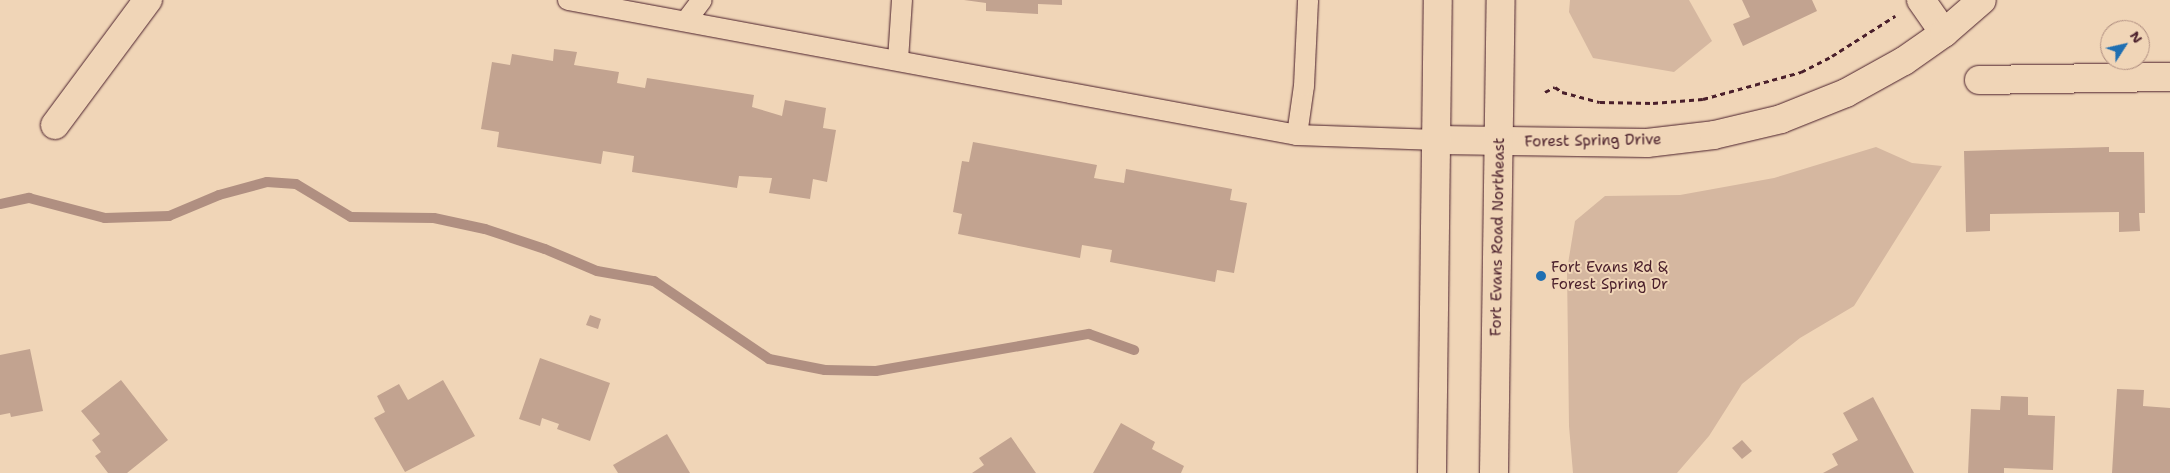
<!DOCTYPE html>
<html>
<head>
<meta charset="utf-8">
<style>
  body { margin:0 }
  #map { position:relative; width:2170px; height:473px; overflow:hidden; background:#f0d5b7; font-family:"Shantell Sans",sans-serif }
  div>[style] { position:absolute }
  [style*='--x'] { left:calc(var(--x)*1px); top:calc(var(--y)*1px); width:calc(var(--w)*1px); rotate:calc(var(--a)*1deg) }
  .green>* { inset:0; background:#d5b7a0 }
  .stream>* { height:10px; margin:-5px; padding:0 5px; transform-origin:5px; border-radius:5px; background:#b08f81 }
  .building>* { inset:0; background:#c2a390 }
  .path>* { height:3px; margin-top:-1.5px; transform-origin:0; background:repeating-linear-gradient(90deg,#4a1f2b 0 5px,transparent 0 9px) }
  .roads { filter:drop-shadow(0 0 1px #4a1f2b) drop-shadow(0 0 1px #4a1f2b) }
  .lane>* { height:20px; margin:-10px; padding:0 10px; transform-origin:10px; border-radius:10px; background:#f0d5b7 }
  .street>* { height:28px; margin:-14px; padding:0 14px; transform-origin:14px; border-radius:14px; background:#f0d5b7 }
  .secondary>* { height:28px; margin:-14px; padding:0 14px; transform-origin:14px; border-radius:14px; background:#f0d5b7 }
  .dots>* { width:14px; height:14px; translate:-50% -50%; box-sizing:border-box; border:2px solid #f0d5b7; border-radius:50% }
  span { translate:-50% -50%; white-space:nowrap; text-align:center; line-height:1.15; -webkit-text-stroke:4px #f0d5b7; paint-order:stroke }
  .street-label { font-size:15px; color:#4a1f2b }
  .poi-label { font-size:15px; color:#4a1f2b }
  .left { translate:0 -50%; text-align:left }
  .north { position:absolute; left:2100px; top:20px; width:50px; height:50px; box-sizing:border-box; background:#f0d5b7; border:1px solid #ae8c7f; border-radius:50%; rotate:55deg; font-size:14px; font-weight:700; line-height:20px; text-align:center; color:#4a1f2b }
  .north::after { content:''; display:block; margin:auto; width:18px; height:22px; background:#1f6fb2; clip-path:polygon(50% 0,100% 100%,50% 72%,0 100%) }
</style>
</head>
<body>
<div id="map">
  <div class="green">
    <div style="clip-path:polygon(1570px 0,1689px 0,1712px 41px,1674px 72px,1593px 58px,1569px 12px)"></div>
    <div style="clip-path:polygon(1876px 147px,1912px 163px,1942px 166px,1854px 306px,1800px 338px,1742px 384px,1709px 436px,1677px 473px,1573px 473px,1569px 426px,1567px 270px,1575px 221px,1605px 196px,1680px 195px,1774px 178px)"></div>
  </div>
  <div class="stream">
    <div style="--x:0;--y:204;--w:30;--a:-12"></div>
    <div style="--x:29;--y:198;--w:79;--a:14.7"></div>
    <div style="--x:105;--y:218;--w:64;--a:-1.8"></div>
    <div style="--x:169;--y:216;--w:54;--a:-22.8"></div>
    <div style="--x:219;--y:195;--w:50;--a:-15.2"></div>
    <div style="--x:267;--y:182;--w:29;--a:4"></div>
    <div style="--x:296;--y:184;--w:64;--a:31"></div>
    <div style="--x:351;--y:217;--w:83;--a:0.7"></div>
    <div style="--x:434;--y:218;--w:52;--a:12.2"></div>
    <div style="--x:485;--y:229;--w:63;--a:18.4"></div>
    <div style="--x:545;--y:249;--w:56;--a:22.9"></div>
    <div style="--x:597;--y:271;--w:58;--a:10"></div>
    <div style="--x:654;--y:281;--w:139;--a:34.1"></div>
    <div style="--x:769;--y:359;--w:57;--a:11.1"></div>
    <div style="--x:825;--y:370;--w:51;--a:1.1"></div>
    <div style="--x:876;--y:371;--w:216;--a:-9.9"></div>
    <div style="--x:1089;--y:334;--w:48;--a:19.6"></div>
  </div>
  <div class="building">
    <div style="clip-path:polygon(964px 0,1062px 0,1062px 5px,1038px 4px,1038px 14px,986px 11px,986px 3px)"></div>
    <div style="clip-path:polygon(1742px 0,1812px 0,1817px 11px,1743px 46px,1733px 24px,1750px 17px)"></div>
    <div style="clip-path:polygon(554px 49px,577px 52px,574px 65px,619px 72px,617px 83px,645px 88px,647px 78px,754px 95px,752px 107px,782px 116px,785px 100px,826px 108px,823px 128px,836px 130px,827px 182px,813px 179px,810px 199px,769px 193px,772px 178px,739px 176px,737px 188px,632px 172px,634px 156px,603px 151px,601px 164px,497px 147px,499px 132px,481px 129px,492px 62px,510px 65px,512px 54px,553px 61px)"></div>
    <div style="clip-path:polygon(973px 142px,1097px 165px,1094px 178px,1124px 183px,1126px 169px,1232px 189px,1230px 200px,1247px 203px,1234px 273px,1217px 270px,1215px 282px,1110px 262px,1112px 250px,1082px 245px,1080px 258px,958px 234px,962px 214px,953px 212px,962px 161px,969px 162px)"></div>
    <div style="clip-path:polygon(2109px 147px,2109px 152px,2144px 152px,2145px 213px,2139px 213px,2140px 231px,2119px 232px,2119px 212px,1990px 214px,1990px 231px,1966px 232px,1964px 151px)"></div>
    <div style="clip-path:polygon(590px 315px,601px 319px,598px 329px,586px 325px)"></div>
    <div style="clip-path:polygon(30px 349px,43px 411px,11px 417px,10px 413px,0 415px,0 355px)"></div>
    <div style="clip-path:polygon(540px 358px,610px 383px,590px 441px,557px 429px,559px 424px,542px 418px,540px 426px,519px 419px)"></div>
    <div style="clip-path:polygon(121px 380px,168px 440px,127px 473px,108px 473px,95px 456px,101px 452px,92px 440px,100px 434px,81px 411px)"></div>
    <div style="clip-path:polygon(443px 380px,475px 436px,405px 472px,374px 418px,385px 412px,377px 396px,399px 384px,408px 400px)"></div>
    <div style="clip-path:polygon(2117px 389px,2144px 390px,2143px 406px,2170px 408px,2170px 473px,2112px 473px)"></div>
    <div style="clip-path:polygon(2001px 396px,2028px 397px,2028px 415px,2055px 416px,2053px 470px,2004px 468px,2004px 473px,1968px 473px,1971px 409px,2000px 410px)"></div>
    <div style="clip-path:polygon(1873px 397px,1914px 473px,1823px 473px,1838px 465px,1832px 454px,1858px 440px,1843px 413px)"></div>
    <div style="clip-path:polygon(1121px 423px,1155px 442px,1152px 449px,1184px 466px,1181px 473px,1093px 473px)"></div>
    <div style="clip-path:polygon(667px 434px,690px 473px,618px 473px,613px 465px)"></div>
    <div style="clip-path:polygon(1011px 437px,1036px 473px,972px 473px,984px 465px,979px 458px)"></div>
    <div style="clip-path:polygon(1742px 440px,1752px 451px,1742px 459px,1732px 448px)"></div>
  </div>
  <div class="path">
    <div style="--x:1545;--y:92;--w:11;--a:-27"></div>
    <div style="--x:1555;--y:87;--w:9;--a:36"></div>
    <div style="--x:1562;--y:92;--w:39;--a:15"></div>
    <div style="--x:1600;--y:102;--w:53;--a:1.1"></div>
    <div style="--x:1653;--y:103;--w:50;--a:-4.6"></div>
    <div style="--x:1703;--y:99;--w:102;--a:-15.4"></div>
    <div style="--x:1801;--y:72;--w:35;--a:-27"></div>
    <div style="--x:1832;--y:56;--w:75;--a:-32.4"></div>
  </div>
  <div class="roads">
    <div class="lane">
      <div style="--x:568;--y:0;--w:741;--a:10.49"></div>
      <div style="--x:1297;--y:135;--w:140;--a:2"></div>
      <div style="--x:686;--y:21;--w:26;--a:-53"></div>
      <div style="--x:898;--y:60;--w:60;--a:-86.2"></div>
      <div style="--x:1297;--y:135;--w:49;--a:-81.9"></div>
      <div style="--x:1304;--y:86;--w:86;--a:-87.3"></div>
    </div>
    <div class="street">
      <div style="--x:1921;--y:0;--w:40;--a:55.1"></div>
      <div style="--x:1979;--y:80;--w:191;--a:-0.9"></div>
      <div style="--x:55;--y:125;--w:156;--a:-53.4"></div>
      <div style="--x:1437;--y:140;--w:210;--a:0.8"></div>
      <div style="--x:1647;--y:143;--w:67;--a:-6.8"></div>
      <div style="--x:1714;--y:135;--w:69;--a:-13.4"></div>
      <div style="--x:1781;--y:119;--w:70;--a:-21.8"></div>
      <div style="--x:1846;--y:93;--w:66;--a:-28.9"></div>
      <div style="--x:1904;--y:61;--w:49;--a:-35"></div>
      <div style="--x:1944;--y:33;--w:50;--a:-41"></div>
    </div>
    <div class="secondary">
      <div style="--x:1432;--y:473;--w:473;--a:-89.3"></div>
      <div style="--x:1494;--y:473;--w:473;--a:-89.2"></div>
    </div>
  </div>
  <div class="dots">
    <div style="left:1541px;top:276px;background:#1f6fb2"></div>
  </div>
  <div class="street-label">
    <span style="left:1593px;top:141px;rotate:-1deg">Forest Spring Drive</span>
    <span style="left:1498px;top:237px;rotate:-89deg">Fort Evans Road Northeast</span>
  </div>
  <div class="poi-label">
    <span class="left" style="left:1551px;top:276px">Fort Evans Rd &amp;<br>Forest Spring Dr</span>
  </div>
  <div class="north">N</div>
</div>
</body>
</html>
